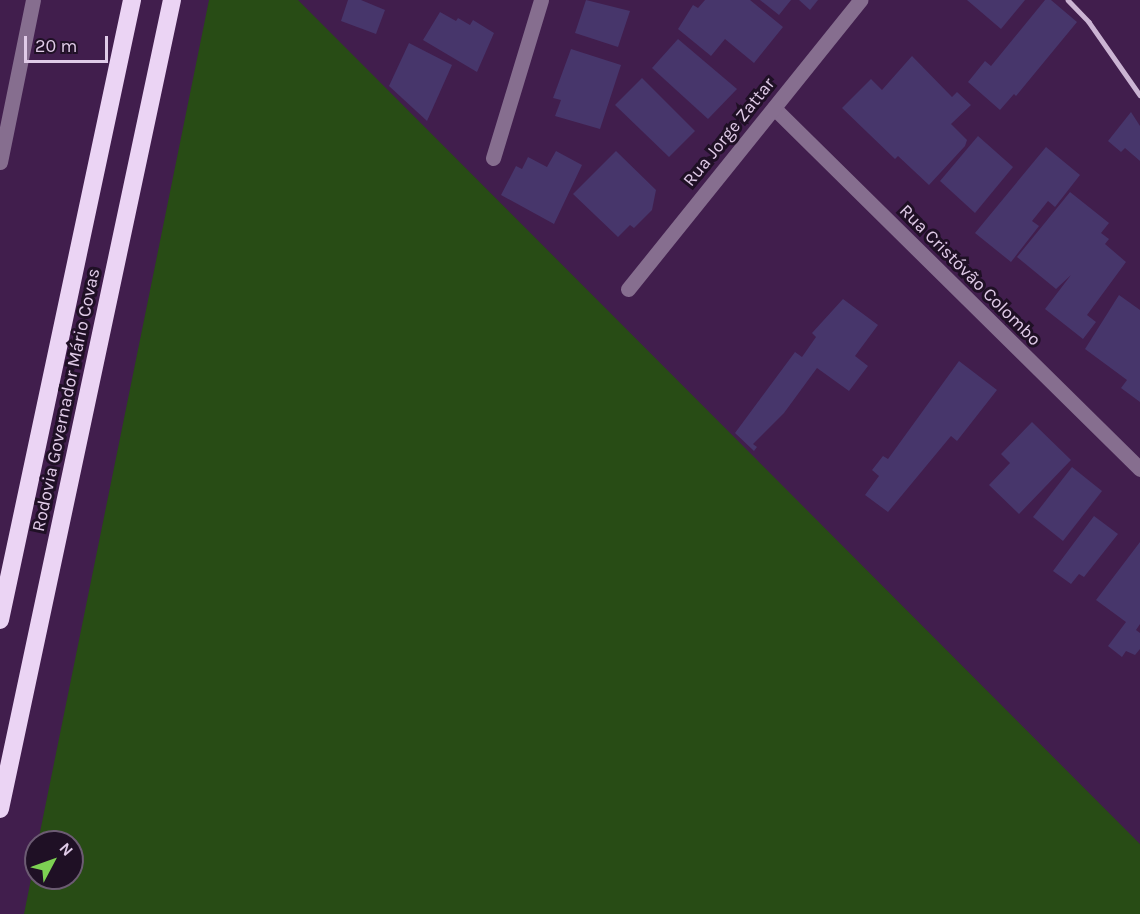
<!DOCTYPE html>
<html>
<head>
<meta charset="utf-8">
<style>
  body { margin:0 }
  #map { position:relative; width:1140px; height:914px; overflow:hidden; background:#411e4d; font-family:Karla,sans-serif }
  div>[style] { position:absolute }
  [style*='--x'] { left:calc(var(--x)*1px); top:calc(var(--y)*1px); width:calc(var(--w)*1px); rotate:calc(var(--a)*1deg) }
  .green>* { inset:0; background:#284c15 }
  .building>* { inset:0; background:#47366b }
  .minor>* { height:15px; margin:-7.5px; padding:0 7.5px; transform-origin:7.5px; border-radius:7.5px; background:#866e8f }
  .highway>* { height:18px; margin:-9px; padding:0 9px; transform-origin:9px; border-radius:9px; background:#ebd4f4 }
  .rail>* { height:4.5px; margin:-2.25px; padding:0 2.25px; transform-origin:2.25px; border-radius:2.25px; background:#cbb4d3 }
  span { translate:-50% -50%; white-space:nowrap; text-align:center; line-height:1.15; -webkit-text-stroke:6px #1f1025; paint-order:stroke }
  .street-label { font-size:18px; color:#e0cbe8 }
  .north { position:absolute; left:24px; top:830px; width:60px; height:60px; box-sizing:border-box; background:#1f1025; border:2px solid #6c5b73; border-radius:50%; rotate:49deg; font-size:16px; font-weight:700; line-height:24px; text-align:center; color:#e0cbe8 }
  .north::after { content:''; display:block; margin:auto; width:21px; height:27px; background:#7dd153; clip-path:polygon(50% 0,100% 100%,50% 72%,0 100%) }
  .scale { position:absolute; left:24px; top:36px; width:84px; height:27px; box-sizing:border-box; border:3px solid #e0cbe8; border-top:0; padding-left:8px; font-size:18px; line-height:21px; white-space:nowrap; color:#e0cbe8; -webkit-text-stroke:4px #1f1025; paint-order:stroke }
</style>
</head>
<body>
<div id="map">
  <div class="green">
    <div style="clip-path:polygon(209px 0,298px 0,1140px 844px,1140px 914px,24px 914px,36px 854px,36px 878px,72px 878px,72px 842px,38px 842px)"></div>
  </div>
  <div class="building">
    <div style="clip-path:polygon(348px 0,361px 0,385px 10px,376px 34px,341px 21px)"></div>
    <div style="clip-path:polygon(586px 0,630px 11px,618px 47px,575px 33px)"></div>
    <div style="clip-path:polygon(705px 0,750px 0,783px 27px,754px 63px,725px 39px,711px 56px,678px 29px,693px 5px,698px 8px)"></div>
    <div style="clip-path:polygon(760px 0,791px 0,779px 15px)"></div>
    <div style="clip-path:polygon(799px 0,818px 0,810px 10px)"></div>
    <div style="clip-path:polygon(967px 0,1025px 0,1001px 29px)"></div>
    <div style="clip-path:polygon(1045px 0,1051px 0,1077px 22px,1016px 96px,1014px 94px,1000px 110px,968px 82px,985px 61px,991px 66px)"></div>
    <div style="clip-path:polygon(440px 12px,456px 21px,458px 18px,470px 25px,473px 20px,494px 33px,477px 72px,423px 40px)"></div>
    <div style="clip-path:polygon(678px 39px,737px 89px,708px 119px,652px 68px)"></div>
    <div style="clip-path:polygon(409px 43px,452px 65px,427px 121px,389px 86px)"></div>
    <div style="clip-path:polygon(571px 49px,621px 65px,600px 129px,555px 116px,561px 100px,553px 98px)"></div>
    <div style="clip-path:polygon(912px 56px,952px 97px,957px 92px,971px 105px,951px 124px,967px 140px,965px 146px,929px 185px,898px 156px,895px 159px,842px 108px,871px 79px,882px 90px)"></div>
    <div style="clip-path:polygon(642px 78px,695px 131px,669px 157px,615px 105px)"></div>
    <div style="clip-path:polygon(1131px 112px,1140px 126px,1140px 161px,1125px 148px,1121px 152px,1108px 141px)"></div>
    <div style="clip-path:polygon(978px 136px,1013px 167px,975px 213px,940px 181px)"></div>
    <div style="clip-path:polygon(1046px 147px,1080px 175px,1055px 207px,1048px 201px,1032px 221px,1039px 226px,1011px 262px,975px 233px)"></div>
    <div style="clip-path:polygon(556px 151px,582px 165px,554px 224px,501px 195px,516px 166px,522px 169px,528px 157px,547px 167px)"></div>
    <div style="clip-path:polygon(616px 151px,656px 190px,652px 210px,634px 228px,630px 225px,618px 237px,573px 194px)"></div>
    <div style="clip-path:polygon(1070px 192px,1109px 223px,1101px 233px,1109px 239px,1105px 244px,1126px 262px,1087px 315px,1096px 322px,1083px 339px,1045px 309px,1071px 275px,1056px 289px,1017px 257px)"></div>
    <div style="clip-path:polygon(1119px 295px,1140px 310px,1140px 402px,1121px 388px,1127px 380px,1085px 349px)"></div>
    <div style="clip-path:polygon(843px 299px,878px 325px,855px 356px,868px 366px,849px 391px,817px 368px,784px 413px,753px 444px,757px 447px,754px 451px,735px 433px,795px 352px,802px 357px,816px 337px,812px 333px)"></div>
    <div style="clip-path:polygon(959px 361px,997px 390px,957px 441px,951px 436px,888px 512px,865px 495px,879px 476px,872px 470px,883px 456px,888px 459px)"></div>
    <div style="clip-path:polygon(1032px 422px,1071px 460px,1019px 514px,989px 485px,1010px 463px,1001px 454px)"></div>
    <div style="clip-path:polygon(1072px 467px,1102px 491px,1063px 541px,1033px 517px)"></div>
    <div style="clip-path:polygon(1094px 516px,1118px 534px,1084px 577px,1079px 574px,1071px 584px,1053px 571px)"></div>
    <div style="clip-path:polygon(1140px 542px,1140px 624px,1136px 630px,1140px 633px,1140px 649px,1135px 655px,1126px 651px,1122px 657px,1108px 646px,1126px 622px,1096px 600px)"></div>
  </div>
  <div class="minor">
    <div style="--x:774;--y:108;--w:514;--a:44.61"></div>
    <div style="--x:493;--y:158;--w:165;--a:-73.1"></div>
    <div style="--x:0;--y:162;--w:165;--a:-78.5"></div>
    <div style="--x:628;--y:289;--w:371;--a:-51.2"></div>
  </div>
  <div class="highway">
    <div style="--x:0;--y:620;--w:634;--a:-77.98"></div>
    <div style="--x:0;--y:809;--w:827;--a:-78"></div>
  </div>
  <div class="rail">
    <div style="--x:1068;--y:0;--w:30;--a:46"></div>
    <div style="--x:1089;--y:22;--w:89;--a:55.1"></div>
  </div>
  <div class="street-label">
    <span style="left:729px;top:132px;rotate:-51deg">Rua Jorge Zattar</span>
    <span style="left:970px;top:275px;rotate:45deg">Rua Cristóvão Colombo</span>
    <span style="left:66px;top:400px;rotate:-78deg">Rodovia Governador Mário Covas</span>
  </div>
  <div class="north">N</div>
  <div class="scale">20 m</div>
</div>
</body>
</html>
